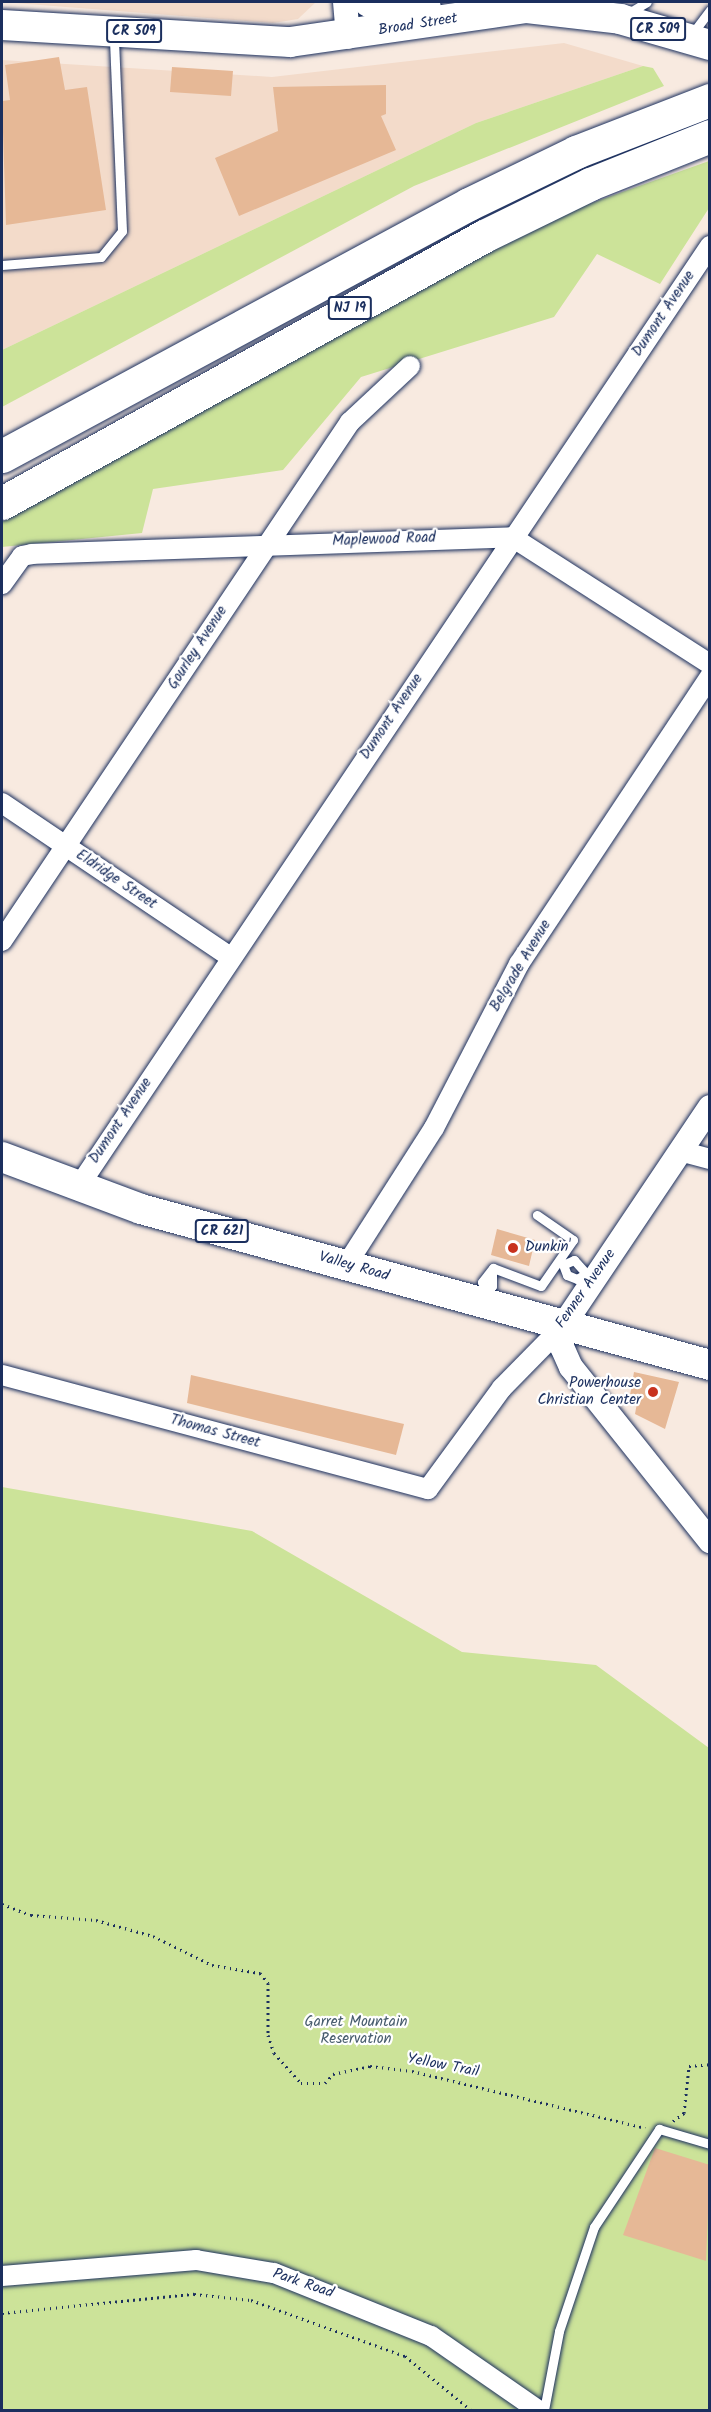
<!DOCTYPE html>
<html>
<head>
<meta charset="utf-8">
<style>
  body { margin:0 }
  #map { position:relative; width:711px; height:2412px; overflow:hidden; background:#f8eae0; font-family:Kalam,sans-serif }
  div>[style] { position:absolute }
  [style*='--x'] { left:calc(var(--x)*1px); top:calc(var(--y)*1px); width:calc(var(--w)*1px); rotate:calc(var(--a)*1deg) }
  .built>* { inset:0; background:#f3dbca }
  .green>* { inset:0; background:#cce399 }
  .building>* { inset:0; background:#e6b896 }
  .path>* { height:3px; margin-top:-1.5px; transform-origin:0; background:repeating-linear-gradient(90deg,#1b2f5e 0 1.5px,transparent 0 6px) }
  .roads { filter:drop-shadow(0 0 2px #1b2f5e) drop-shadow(0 0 2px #1b2f5e) }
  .service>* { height:9px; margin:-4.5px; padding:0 4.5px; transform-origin:4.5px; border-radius:4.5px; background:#fff }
  .minor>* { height:20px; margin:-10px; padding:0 10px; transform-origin:10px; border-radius:10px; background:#fff }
  .tertiary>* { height:24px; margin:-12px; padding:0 12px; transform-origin:12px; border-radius:12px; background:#fff }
  .primary>* { height:30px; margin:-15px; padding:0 15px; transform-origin:15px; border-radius:15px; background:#fff }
  .motorway>* { height:33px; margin:-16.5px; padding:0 16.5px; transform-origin:16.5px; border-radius:16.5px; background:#fff }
  .dots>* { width:16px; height:16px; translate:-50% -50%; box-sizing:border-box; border:3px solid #fff; border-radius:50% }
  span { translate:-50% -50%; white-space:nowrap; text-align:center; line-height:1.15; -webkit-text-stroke:4.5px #fff; paint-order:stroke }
  .shield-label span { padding:2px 4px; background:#fff; border:2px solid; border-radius:4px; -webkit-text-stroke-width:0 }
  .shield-label { font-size:14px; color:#1b2f5e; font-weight:700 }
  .street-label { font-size:15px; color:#1b2f5e }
  .poi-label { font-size:15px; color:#1b2f5e }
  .left { translate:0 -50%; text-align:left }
  .right { translate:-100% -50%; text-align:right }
  .park-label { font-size:15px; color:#475c6d }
  .frame { position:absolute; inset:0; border:3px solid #1b2f5e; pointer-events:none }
</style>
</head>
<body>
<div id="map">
  <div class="built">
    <div style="clip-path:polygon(2px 2px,316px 2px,298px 19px,273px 23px)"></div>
    <div style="clip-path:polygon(564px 43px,643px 66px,476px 123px,2px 350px,2px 60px,272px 77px)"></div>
  </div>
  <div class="green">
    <div style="clip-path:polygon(643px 66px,653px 68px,664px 86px,414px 186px,2px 407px,2px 350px,476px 123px)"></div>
    <div style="clip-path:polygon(709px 161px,709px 208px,660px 284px,597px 254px,554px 317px,361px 377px,283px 470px,153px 489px,142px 533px,2px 547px,2px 522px,555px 216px)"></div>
    <div style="clip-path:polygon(2px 1487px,252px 1531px,462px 1652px,596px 1665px,709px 1748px,709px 2410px,2px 2410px)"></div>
  </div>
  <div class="building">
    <div style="clip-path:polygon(59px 57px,65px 90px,87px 87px,106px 210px,6px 225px,2px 101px,10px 100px,5px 65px)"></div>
    <div style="clip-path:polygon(172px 67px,233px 71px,231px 96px,170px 92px)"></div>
    <div style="clip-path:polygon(386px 85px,386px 114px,381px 116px,396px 150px,239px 216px,215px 158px,278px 131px,273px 87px)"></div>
    <div style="clip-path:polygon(497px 1229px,535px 1240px,529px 1266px,491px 1255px)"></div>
    <div style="clip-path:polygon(634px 1372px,679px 1382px,665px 1429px,635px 1414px,637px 1403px,629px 1401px)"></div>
    <div style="clip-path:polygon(191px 1375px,404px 1424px,396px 1455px,187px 1403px)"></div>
    <div style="clip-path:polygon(655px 2148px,710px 2165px,706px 2261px,623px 2235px)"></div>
  </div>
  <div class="path">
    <div style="--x:2;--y:1904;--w:31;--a:21"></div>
    <div style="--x:31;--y:1915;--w:65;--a:4.4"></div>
    <div style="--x:96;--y:1920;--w:59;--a:15.7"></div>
    <div style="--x:153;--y:1936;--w:66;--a:26.2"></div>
    <div style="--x:212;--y:1965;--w:49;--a:9.5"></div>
    <div style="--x:260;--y:1973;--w:13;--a:51"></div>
    <div style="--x:268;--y:1983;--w:52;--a:90"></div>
    <div style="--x:268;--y:2035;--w:19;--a:72"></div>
    <div style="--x:274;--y:2053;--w:40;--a:48"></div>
    <div style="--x:301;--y:2083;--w:24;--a:0"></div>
    <div style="--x:325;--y:2083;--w:12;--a:-48"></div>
    <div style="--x:333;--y:2074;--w:38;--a:-12"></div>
    <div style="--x:370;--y:2066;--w:42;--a:6.8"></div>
    <div style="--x:412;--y:2071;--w:240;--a:13.7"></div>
    <div style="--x:673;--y:2121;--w:14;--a:-36"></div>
    <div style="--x:684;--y:2113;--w:47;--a:-83.9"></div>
    <div style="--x:689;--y:2066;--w:21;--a:-5"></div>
    <div style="--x:2;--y:2313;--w:193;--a:-5.7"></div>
    <div style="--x:194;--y:2294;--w:57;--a:6"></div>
    <div style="--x:251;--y:2300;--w:164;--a:20"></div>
    <div style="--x:405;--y:2356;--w:85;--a:39.3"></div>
  </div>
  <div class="roads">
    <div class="service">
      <div style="--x:627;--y:14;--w:23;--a:-31"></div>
      <div style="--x:692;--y:34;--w:30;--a:-53"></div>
      <div style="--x:2;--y:265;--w:99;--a:-4.6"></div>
      <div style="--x:101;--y:257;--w:33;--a:-51"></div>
      <div style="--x:122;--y:231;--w:194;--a:-92.4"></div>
      <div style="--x:562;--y:1262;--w:14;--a:69"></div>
      <div style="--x:567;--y:1275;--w:11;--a:22"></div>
      <div style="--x:577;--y:1279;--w:8;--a:-30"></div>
      <div style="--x:565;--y:1264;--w:10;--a:-24"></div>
      <div style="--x:574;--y:1260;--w:27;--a:48"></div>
      <div style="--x:492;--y:1272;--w:14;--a:90"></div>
      <div style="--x:492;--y:1286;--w:7;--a:153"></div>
      <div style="--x:486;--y:1289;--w:8;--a:-120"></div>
      <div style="--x:482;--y:1282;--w:18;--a:-52"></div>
      <div style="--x:493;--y:1268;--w:51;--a:20.6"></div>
      <div style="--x:541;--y:1286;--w:56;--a:-55.2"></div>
      <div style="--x:573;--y:1240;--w:44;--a:-145.2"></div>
      <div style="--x:544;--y:2410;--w:80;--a:-79.2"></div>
      <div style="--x:559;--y:2331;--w:110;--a:-71.4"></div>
      <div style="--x:594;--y:2227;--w:118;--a:-56.4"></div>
      <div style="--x:659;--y:2129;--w:53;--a:16.4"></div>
    </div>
    <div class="minor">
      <div style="--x:2;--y:584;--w:34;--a:-54"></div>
      <div style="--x:22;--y:556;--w:10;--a:-11"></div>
      <div style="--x:32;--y:554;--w:480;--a:-2"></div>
      <div style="--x:512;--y:537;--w:235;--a:32.7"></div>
      <div style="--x:2;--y:803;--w:275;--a:34"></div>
      <div style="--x:2;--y:941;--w:625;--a:-56.16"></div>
      <div style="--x:350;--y:422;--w:82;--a:-43"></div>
      <div style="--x:680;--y:1151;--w:31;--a:15"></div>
      <div style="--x:77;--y:1189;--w:1136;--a:-56.13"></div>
      <div style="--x:347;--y:1264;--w:161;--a:-57.4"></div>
      <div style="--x:434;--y:1128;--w:185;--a:-62.6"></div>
      <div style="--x:519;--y:964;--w:346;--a:-56.4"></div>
      <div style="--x:2;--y:1375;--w:441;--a:15"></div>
      <div style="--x:428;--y:1489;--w:125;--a:-53.8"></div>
      <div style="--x:502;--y:1388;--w:87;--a:-45.5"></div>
      <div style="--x:2;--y:2276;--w:195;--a:-4.7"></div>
      <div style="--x:196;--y:2260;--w:79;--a:9.5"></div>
      <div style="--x:274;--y:2273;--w:169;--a:21.9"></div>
      <div style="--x:431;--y:2336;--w:130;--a:34.7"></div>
    </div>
    <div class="tertiary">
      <div style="--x:345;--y:2;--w:35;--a:85"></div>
      <div style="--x:710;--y:1107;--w:264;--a:123.9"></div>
      <div style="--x:563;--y:1326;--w:21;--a:93"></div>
      <div style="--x:562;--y:1347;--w:22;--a:66"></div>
      <div style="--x:571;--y:1367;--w:223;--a:51.4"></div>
    </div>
    <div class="primary">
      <div style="--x:369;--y:2;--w:17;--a:28"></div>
      <div style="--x:384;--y:10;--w:42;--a:-2.7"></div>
      <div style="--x:2;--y:25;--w:289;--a:3.4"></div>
      <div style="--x:290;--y:42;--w:239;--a:-8.2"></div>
      <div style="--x:527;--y:8;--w:94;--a:6.7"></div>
      <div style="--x:620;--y:19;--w:94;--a:16.1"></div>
      <div style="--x:2;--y:1157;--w:148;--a:20.5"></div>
      <div style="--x:141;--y:1209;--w:590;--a:15.33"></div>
    </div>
    <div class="motorway">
      <div style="--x:2;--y:456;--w:531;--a:-28.35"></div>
      <div style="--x:469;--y:204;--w:119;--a:-25.9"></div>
      <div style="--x:576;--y:152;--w:144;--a:-21.2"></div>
      <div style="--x:2;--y:503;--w:551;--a:-28.98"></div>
      <div style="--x:484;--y:236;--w:118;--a:-26.1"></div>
      <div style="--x:590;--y:184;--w:129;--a:-21.8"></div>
    </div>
  </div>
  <div class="dots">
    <div style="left:513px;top:1248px;background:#c8321e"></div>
    <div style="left:653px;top:1392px;background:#c8321e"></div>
  </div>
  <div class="shield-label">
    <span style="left:658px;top:29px">CR 509</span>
    <span style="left:134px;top:31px">CR 509</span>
    <span style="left:350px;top:308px">NJ 19</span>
    <span style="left:222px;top:1231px">CR 621</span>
  </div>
  <div class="street-label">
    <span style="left:418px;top:25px;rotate:-9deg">Broad Street</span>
    <span style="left:664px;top:314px;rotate:-56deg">Dumont Avenue</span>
    <span style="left:384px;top:540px;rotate:-2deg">Maplewood Road</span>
    <span style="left:198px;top:648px;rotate:-57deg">Gourley Avenue</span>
    <span style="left:392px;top:717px;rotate:-56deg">Dumont Avenue</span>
    <span style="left:116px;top:880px;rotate:34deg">Eldridge Street</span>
    <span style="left:521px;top:966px;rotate:-59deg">Belgrade Avenue</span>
    <span style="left:121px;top:1121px;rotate:-56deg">Dumont Avenue</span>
    <span style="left:354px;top:1267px;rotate:16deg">Valley Road</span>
    <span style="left:586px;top:1289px;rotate:-55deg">Fenner Avenue</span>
    <span style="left:215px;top:1432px;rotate:15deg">Thomas Street</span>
    <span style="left:443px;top:2066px;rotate:11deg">Yellow Trail</span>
    <span style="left:303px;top:2284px;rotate:19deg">Park Road</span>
  </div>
  <div class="poi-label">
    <span class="left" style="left:525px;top:1248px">Dunkin'</span>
    <span class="right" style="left:641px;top:1392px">Powerhouse<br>Christian Center</span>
  </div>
  <div class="park-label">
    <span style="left:356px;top:2031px">Garret Mountain<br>Reservation</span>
  </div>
  <div class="frame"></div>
</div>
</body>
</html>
